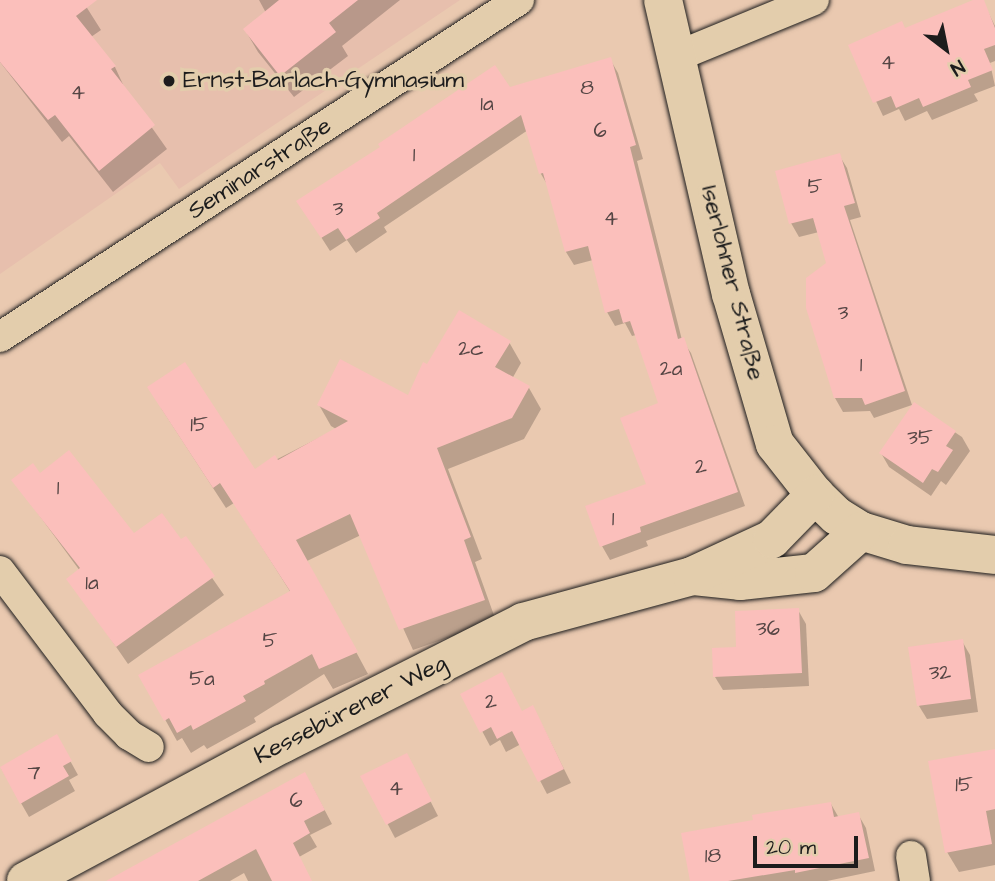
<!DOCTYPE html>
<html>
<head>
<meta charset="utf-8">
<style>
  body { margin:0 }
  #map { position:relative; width:995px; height:881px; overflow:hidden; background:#eac9b0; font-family:"Architects Daughter",sans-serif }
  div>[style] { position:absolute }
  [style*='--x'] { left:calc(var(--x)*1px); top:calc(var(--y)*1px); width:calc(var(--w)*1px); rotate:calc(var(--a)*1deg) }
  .built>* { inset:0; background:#e7bfad }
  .shadow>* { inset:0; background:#0003 }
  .building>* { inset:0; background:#fbbfbb }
  .roads { filter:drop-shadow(0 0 2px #1c1c1c) drop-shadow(0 0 2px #1c1c1c) }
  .minor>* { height:30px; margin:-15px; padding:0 15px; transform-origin:15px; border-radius:15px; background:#e3cdac }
  .secondary>* { height:38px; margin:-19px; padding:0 19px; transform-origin:19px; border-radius:19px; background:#e3cdac }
  .dots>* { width:19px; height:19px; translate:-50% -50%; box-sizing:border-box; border:4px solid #e3cdac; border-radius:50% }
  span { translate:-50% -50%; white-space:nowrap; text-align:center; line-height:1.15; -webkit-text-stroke:7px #e3cdac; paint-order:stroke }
  .number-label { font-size:21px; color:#544544 }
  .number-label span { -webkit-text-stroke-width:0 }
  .poi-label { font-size:24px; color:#1c1c1c }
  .left { translate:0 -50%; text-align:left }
  .street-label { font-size:24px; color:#1c1c1c }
  .north { position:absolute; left:911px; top:14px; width:70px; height:70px; -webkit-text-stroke:5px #e3cdac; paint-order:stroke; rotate:148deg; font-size:19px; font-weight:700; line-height:28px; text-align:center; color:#1c1c1c }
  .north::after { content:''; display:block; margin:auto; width:24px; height:32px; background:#1c1c1c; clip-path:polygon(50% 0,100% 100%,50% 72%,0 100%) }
  .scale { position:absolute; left:753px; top:836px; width:105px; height:32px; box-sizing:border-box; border:4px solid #1c1c1c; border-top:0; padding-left:9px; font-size:21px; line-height:24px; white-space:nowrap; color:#1c1c1c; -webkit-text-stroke:5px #e3cdac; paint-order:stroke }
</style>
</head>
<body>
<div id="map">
  <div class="built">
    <div style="clip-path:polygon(0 0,460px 0,179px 189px,160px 163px,0 274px)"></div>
  </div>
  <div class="shadow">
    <div style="clip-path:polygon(0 0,82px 0,101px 30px,91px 37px,115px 67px,126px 91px,167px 149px,113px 192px,69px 136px,62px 142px,0 62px)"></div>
    <div style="clip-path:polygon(259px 0,400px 0,342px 46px,348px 56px,294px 97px,258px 52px,245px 30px,266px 13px)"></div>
    <div style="clip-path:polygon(978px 0,982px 0,995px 26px,995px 61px,990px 63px,995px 86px,974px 94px,978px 101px,932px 120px,927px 111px,905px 121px,899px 109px,883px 116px,850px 46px,905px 29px)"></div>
    <div style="clip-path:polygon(610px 59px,618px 73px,643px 159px,637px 161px,682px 340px,691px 353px,745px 506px,646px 541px,648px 546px,610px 560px,602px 546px,648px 485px,660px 404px,636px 335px,632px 336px,625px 323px,615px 326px,607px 312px,593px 260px,574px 265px,566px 252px,548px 186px,541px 174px,528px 130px,384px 227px,387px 232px,356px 253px,347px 240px,330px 251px,307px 215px,509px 89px)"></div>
    <div style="clip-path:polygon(839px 155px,847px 168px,861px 217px,850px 220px,912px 405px,874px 418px,870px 411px,843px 412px,835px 398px,828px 263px,819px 232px,799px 237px,791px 223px)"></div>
    <div style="clip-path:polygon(509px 342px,521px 363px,512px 379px,529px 388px,541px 409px,524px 439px,448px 469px,482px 559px,475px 562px,496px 621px,413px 650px,361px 535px,307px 561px,368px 674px,333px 689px,324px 674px,254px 718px,256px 722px,207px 749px,204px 745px,191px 753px,182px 738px,177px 741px,141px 676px,291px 593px,234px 503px,226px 508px,161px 408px,254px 471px,336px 429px,331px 426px,319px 405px,409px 397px,428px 366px)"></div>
    <div style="clip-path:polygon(914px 405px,962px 437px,970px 451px,946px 485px,941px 481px,931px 496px,889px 467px,881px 453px)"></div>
    <div style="clip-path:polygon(40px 476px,134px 535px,181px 541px,185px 539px,224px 595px,128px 664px,69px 579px,80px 571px,14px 481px)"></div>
    <div style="clip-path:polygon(798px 610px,806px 624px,809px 686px,723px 690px,715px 677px)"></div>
    <div style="clip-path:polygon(962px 641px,970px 655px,978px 712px,927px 719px,919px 706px)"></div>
    <div style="clip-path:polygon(463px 695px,540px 721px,571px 783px,547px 794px,521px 744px,506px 752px,500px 740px,490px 746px)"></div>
    <div style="clip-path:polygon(57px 737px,78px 775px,69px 780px,75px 791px,29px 817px,1px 768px)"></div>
    <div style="clip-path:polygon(995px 751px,995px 865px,959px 872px,947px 852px)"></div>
    <div style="clip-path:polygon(414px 769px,438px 816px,395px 838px,363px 777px)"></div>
    <div style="clip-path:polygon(313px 788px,332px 824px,310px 835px,317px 847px,299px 857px,311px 881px,248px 881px,244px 873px,230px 881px,134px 881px)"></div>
    <div style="clip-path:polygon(831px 804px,839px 818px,858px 814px,866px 828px,875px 871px,827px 881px,692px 881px)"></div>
  </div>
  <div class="building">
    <div style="clip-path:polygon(0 0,97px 0,76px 16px,116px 66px,111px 69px,155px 125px,99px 171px,55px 115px,48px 120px,0 62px)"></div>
    <div style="clip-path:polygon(279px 0,358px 0,329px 23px,336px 32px,280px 76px,243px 29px)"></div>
    <div style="clip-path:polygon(973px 0,984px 0,995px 28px,995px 45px,984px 49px,993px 70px,968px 80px,971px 87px,923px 107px,919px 98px,896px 108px,891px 96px,873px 103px,848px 45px,902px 21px,905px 28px)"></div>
    <div style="clip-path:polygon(611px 57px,636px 145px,630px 147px,678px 339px,684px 337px,738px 492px,640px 527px,641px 532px,600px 547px,585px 506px,646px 484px,620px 418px,658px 403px,630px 321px,623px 323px,619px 309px,605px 313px,588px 246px,565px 252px,543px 173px,539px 174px,521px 115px,377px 213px,380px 218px,346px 240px,338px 228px,321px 238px,296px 201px,380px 147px,378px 144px,495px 65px,510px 87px)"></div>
    <div style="clip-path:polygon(840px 153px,855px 203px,844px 206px,905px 391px,865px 405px,862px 398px,834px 398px,806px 308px,806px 278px,826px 263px,813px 218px,789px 224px,775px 171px)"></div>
    <div style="clip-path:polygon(459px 310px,511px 341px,495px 367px,530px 386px,512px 418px,437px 448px,471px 537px,464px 540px,485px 600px,399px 630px,350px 514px,296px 540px,358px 652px,319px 669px,312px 654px,264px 681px,265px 684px,243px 696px,246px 701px,193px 730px,191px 725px,177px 733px,169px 718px,164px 721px,138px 675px,290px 591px,220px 483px,213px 488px,147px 387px,185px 362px,255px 469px,275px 455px,278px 460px,348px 421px,317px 405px,340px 359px,408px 395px,423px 362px,427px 364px)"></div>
    <div style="clip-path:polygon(914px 402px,956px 431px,946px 446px,953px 450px,938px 472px,932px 469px,923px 483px,879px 453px)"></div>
    <div style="clip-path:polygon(69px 450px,134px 533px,162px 513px,181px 539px,186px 536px,215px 576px,116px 647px,66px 579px,80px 568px,11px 480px,33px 463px,40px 473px)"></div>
    <div style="clip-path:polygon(799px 608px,802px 673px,713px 677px,712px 648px,736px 647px,735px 611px)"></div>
    <div style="clip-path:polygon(963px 639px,971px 699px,917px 706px,908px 647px)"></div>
    <div style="clip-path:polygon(502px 672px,522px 711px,533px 705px,564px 769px,538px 782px,512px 731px,497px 739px,491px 727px,480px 733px,460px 694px)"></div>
    <div style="clip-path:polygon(57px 734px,72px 761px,63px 766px,69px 776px,20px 804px,0 767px)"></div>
    <div style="clip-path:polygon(995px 749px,995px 809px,986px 811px,992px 844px,945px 853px,928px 761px)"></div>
    <div style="clip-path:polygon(407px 753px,432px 801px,386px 825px,360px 776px)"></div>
    <div style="clip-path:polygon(305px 772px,325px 810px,304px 821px,310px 833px,293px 843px,312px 881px,272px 881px,256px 849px,198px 881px,106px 881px)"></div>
    <div style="clip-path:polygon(831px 802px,834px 817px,859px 812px,869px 858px,795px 873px,795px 870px,728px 881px,690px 881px,681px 833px,753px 820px,752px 815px)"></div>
  </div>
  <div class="roads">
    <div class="minor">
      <div style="--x:678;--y:56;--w:147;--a:-22.4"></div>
      <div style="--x:0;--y:337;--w:619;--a:-33"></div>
      <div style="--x:0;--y:571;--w:179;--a:52.9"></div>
      <div style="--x:108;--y:714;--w:30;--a:45"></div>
      <div style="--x:129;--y:735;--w:23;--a:31"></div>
      <div style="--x:911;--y:856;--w:25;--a:81"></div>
    </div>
    <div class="secondary">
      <div style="--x:663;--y:0;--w:302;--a:77"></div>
      <div style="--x:731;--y:294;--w:156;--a:73.7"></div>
      <div style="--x:775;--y:444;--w:65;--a:51.9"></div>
      <div style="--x:815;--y:495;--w:30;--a:44"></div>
      <div style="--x:837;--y:516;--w:28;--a:32"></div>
      <div style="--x:861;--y:531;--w:48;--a:16.9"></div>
      <div style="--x:907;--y:545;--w:89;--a:6.5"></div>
      <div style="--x:694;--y:576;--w:46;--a:6.2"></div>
      <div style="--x:740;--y:581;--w:74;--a:-6.2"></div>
      <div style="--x:814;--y:573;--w:63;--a:-41.8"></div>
      <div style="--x:26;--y:881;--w:290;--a:-28.2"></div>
      <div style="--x:282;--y:744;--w:270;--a:-26.8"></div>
      <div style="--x:523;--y:622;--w:175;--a:-15.2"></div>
      <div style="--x:692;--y:576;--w:88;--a:-24.8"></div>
      <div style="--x:772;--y:539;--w:62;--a:-45.7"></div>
    </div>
  </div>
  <div class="dots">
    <div style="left:169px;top:81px;background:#1c1c1c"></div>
  </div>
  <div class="number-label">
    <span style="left:888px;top:63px">4</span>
    <span style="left:587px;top:88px">8</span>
    <span style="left:78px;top:93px">4</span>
    <span style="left:487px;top:104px">1a</span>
    <span style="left:600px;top:131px">6</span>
    <span style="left:414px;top:155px">1</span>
    <span style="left:815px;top:187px">5</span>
    <span style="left:338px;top:209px">3</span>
    <span style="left:611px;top:219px">4</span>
    <span style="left:843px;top:313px">3</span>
    <span style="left:471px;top:349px">2c</span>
    <span style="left:861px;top:365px">1</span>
    <span style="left:671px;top:369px">2a</span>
    <span style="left:199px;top:425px">15</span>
    <span style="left:920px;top:438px">35</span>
    <span style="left:701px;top:467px">2</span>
    <span style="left:58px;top:488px">1</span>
    <span style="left:613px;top:519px">1</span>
    <span style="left:92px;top:583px">1a</span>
    <span style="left:768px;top:629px">36</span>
    <span style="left:270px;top:641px">5</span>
    <span style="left:940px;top:673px">32</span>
    <span style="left:202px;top:679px">5a</span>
    <span style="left:491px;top:702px">2</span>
    <span style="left:34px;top:773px">7</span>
    <span style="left:964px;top:785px">15</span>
    <span style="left:396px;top:789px">4</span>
    <span style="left:296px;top:801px">6</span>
    <span style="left:713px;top:856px">18</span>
  </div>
  <div class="poi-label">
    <span class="left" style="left:183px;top:81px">Ernst-Barlach-Gymnasium</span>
  </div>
  <div class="street-label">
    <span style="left:260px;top:169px;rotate:-33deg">Seminarstraße</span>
    <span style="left:732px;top:283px;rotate:76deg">Iserlohner Straße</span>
    <span style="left:351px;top:710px;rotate:-27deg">Kessebürener Weg</span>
  </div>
  <div class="north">N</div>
  <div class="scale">20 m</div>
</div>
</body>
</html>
